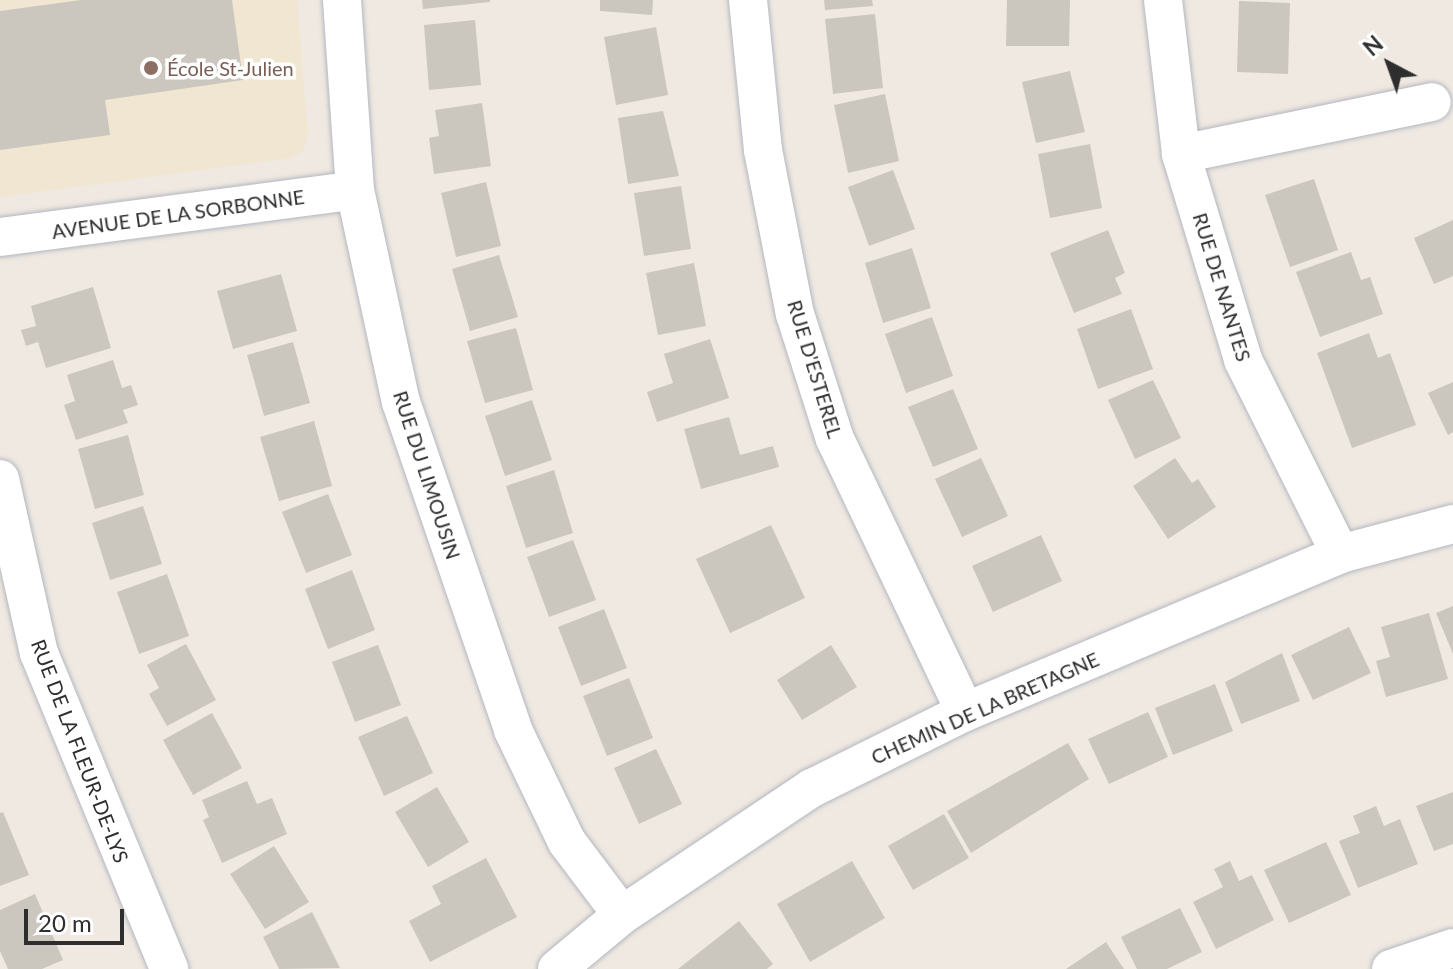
<!DOCTYPE html>
<html>
<head>
<meta charset="utf-8">
<style>
  body { margin:0 }
  #map { position:relative; width:1453px; height:969px; overflow:hidden; background:#efe9e1; font-family:Lato,sans-serif }
  div>[style] { position:absolute }
  [style*='--x'] { left:calc(var(--x)*1px); top:calc(var(--y)*1px); width:calc(var(--w)*1px); rotate:calc(var(--a)*1deg) }
  .education>* { inset:0; background:#f0e6d1 }
  .building>* { inset:0; background:#cbc7bf }
  .roads { filter:drop-shadow(0 0 2px #b4b7c1) drop-shadow(0 0 2px #b4b7c1) }
  .street>* { height:38px; margin:-19px; padding:0 19px; transform-origin:19px; border-radius:19px; background:#fff }
  .dots>* { width:22px; height:22px; translate:-50% -50%; box-sizing:border-box; border:4px solid #fff; border-radius:50% }
  span { translate:-50% -50%; white-space:nowrap; text-align:center; line-height:1.15; -webkit-text-stroke:7px #fff; paint-order:stroke }
  .education-label { font-size:20px; color:#785e54 }
  .left { translate:0 -50%; text-align:left }
  .street-label { font-size:20px; color:#2e2e2e }
  .north { position:absolute; left:1349px; top:24px; width:80px; height:80px; -webkit-text-stroke:6px #fff; paint-order:stroke; rotate:319deg; font-size:22px; font-weight:700; line-height:32px; text-align:center; color:#2e2e2e }
  .north::after { content:''; display:block; margin:auto; width:28px; height:36px; background:#2e2e2e; clip-path:polygon(50% 0,100% 100%,50% 72%,0 100%) }
  .scale { position:absolute; left:24px; top:909px; width:100px; height:36px; box-sizing:border-box; border:4px solid #2e2e2e; border-top:0; padding-left:10px; font-size:24px; line-height:28px; white-space:nowrap; color:#2e2e2e; -webkit-text-stroke:6px #fff; paint-order:stroke }
</style>
</head>
<body>
<div id="map">
  <div class="education">
    <div style="clip-path:polygon(0 0,297px 0,308px 136px,303px 151px,290px 158px,0 197px)"></div>
  </div>
  <div class="building">
    <div style="clip-path:polygon(81px 0,232px 0,243px 80px,105px 100px,110px 135px,0 150px,0 11px)"></div>
    <div style="clip-path:polygon(422px 0,490px 0,490px 2px,423px 9px)"></div>
    <div style="clip-path:polygon(600px 0,653px 0,652px 15px,600px 11px)"></div>
    <div style="clip-path:polygon(824px 0,872px 0,873px 6px,825px 10px)"></div>
    <div style="clip-path:polygon(1007px 0,1070px 0,1069px 46px,1006px 46px)"></div>
    <div style="clip-path:polygon(1239px 1px,1290px 3px,1288px 74px,1237px 72px)"></div>
    <div style="clip-path:polygon(875px 14px,883px 88px,833px 94px,825px 19px)"></div>
    <div style="clip-path:polygon(475px 20px,481px 85px,429px 90px,424px 25px)"></div>
    <div style="clip-path:polygon(656px 27px,668px 95px,616px 105px,604px 37px)"></div>
    <div style="clip-path:polygon(1070px 71px,1085px 132px,1036px 143px,1022px 82px)"></div>
    <div style="clip-path:polygon(885px 94px,899px 161px,848px 173px,834px 105px)"></div>
    <div style="clip-path:polygon(482px 103px,491px 166px,434px 174px,429px 138px,439px 136px,435px 110px)"></div>
    <div style="clip-path:polygon(663px 111px,679px 176px,628px 184px,618px 118px)"></div>
    <div style="clip-path:polygon(1090px 144px,1102px 208px,1050px 218px,1038px 154px)"></div>
    <div style="clip-path:polygon(893px 170px,915px 229px,869px 246px,848px 187px)"></div>
    <div style="clip-path:polygon(1314px 179px,1338px 250px,1290px 267px,1265px 195px)"></div>
    <div style="clip-path:polygon(486px 182px,501px 246px,456px 257px,441px 193px)"></div>
    <div style="clip-path:polygon(681px 186px,691px 249px,644px 256px,634px 193px)"></div>
    <div style="clip-path:polygon(1453px 220px,1453px 276px,1434px 284px,1414px 238px)"></div>
    <div style="clip-path:polygon(1108px 230px,1125px 273px,1115px 278px,1122px 294px,1074px 313px,1050px 253px)"></div>
    <div style="clip-path:polygon(912px 248px,931px 308px,883px 323px,865px 263px)"></div>
    <div style="clip-path:polygon(1351px 252px,1361px 280px,1370px 277px,1383px 314px,1320px 337px,1296px 272px)"></div>
    <div style="clip-path:polygon(499px 255px,518px 317px,470px 331px,452px 269px)"></div>
    <div style="clip-path:polygon(694px 263px,706px 326px,658px 335px,646px 273px)"></div>
    <div style="clip-path:polygon(281px 274px,297px 331px,233px 349px,217px 291px)"></div>
    <div style="clip-path:polygon(93px 287px,111px 348px,46px 368px,38px 342px,26px 346px,21px 330px,36px 326px,31px 306px)"></div>
    <div style="clip-path:polygon(1131px 309px,1153px 369px,1098px 389px,1077px 329px)"></div>
    <div style="clip-path:polygon(932px 317px,953px 376px,906px 393px,885px 334px)"></div>
    <div style="clip-path:polygon(516px 328px,533px 390px,485px 403px,467px 341px)"></div>
    <div style="clip-path:polygon(1369px 333px,1378px 358px,1390px 353px,1416px 425px,1352px 448px,1317px 353px)"></div>
    <div style="clip-path:polygon(710px 339px,729px 398px,657px 422px,647px 392px,673px 383px,664px 354px)"></div>
    <div style="clip-path:polygon(293px 342px,310px 403px,264px 416px,247px 355px)"></div>
    <div style="clip-path:polygon(113px 360px,122px 388px,131px 385px,138px 405px,123px 410px,128px 423px,76px 440px,64px 405px,75px 401px,67px 375px)"></div>
    <div style="clip-path:polygon(1153px 380px,1181px 438px,1135px 459px,1108px 400px)"></div>
    <div style="clip-path:polygon(1453px 382px,1453px 432px,1448px 435px,1428px 393px)"></div>
    <div style="clip-path:polygon(953px 389px,978px 449px,933px 467px,908px 407px)"></div>
    <div style="clip-path:polygon(532px 400px,552px 460px,505px 476px,485px 416px)"></div>
    <div style="clip-path:polygon(729px 417px,740px 455px,773px 446px,779px 467px,701px 489px,684px 429px)"></div>
    <div style="clip-path:polygon(314px 421px,332px 486px,279px 501px,260px 437px)"></div>
    <div style="clip-path:polygon(128px 435px,144px 495px,95px 509px,78px 449px)"></div>
    <div style="clip-path:polygon(981px 458px,1008px 516px,962px 537px,935px 479px)"></div>
    <div style="clip-path:polygon(1175px 458px,1192px 483px,1198px 479px,1216px 507px,1168px 539px,1133px 486px)"></div>
    <div style="clip-path:polygon(554px 470px,573px 533px,526px 548px,506px 486px)"></div>
    <div style="clip-path:polygon(328px 494px,352px 555px,306px 573px,282px 512px)"></div>
    <div style="clip-path:polygon(143px 506px,162px 564px,110px 580px,92px 523px)"></div>
    <div style="clip-path:polygon(771px 525px,805px 598px,730px 633px,696px 559px)"></div>
    <div style="clip-path:polygon(1041px 535px,1062px 581px,993px 612px,972px 566px)"></div>
    <div style="clip-path:polygon(573px 540px,596px 600px,549px 617px,527px 557px)"></div>
    <div style="clip-path:polygon(352px 570px,375px 630px,328px 649px,305px 589px)"></div>
    <div style="clip-path:polygon(167px 574px,189px 636px,139px 654px,117px 592px)"></div>
    <div style="clip-path:polygon(1453px 606px,1453px 654px,1436px 613px)"></div>
    <div style="clip-path:polygon(604px 609px,627px 668px,581px 686px,558px 627px)"></div>
    <div style="clip-path:polygon(1429px 613px,1448px 679px,1386px 697px,1376px 661px,1390px 657px,1381px 627px)"></div>
    <div style="clip-path:polygon(1349px 627px,1371px 673px,1313px 700px,1291px 655px)"></div>
    <div style="clip-path:polygon(186px 644px,216px 700px,167px 726px,149px 694px,159px 688px,147px 665px)"></div>
    <div style="clip-path:polygon(378px 645px,401px 705px,355px 722px,332px 662px)"></div>
    <div style="clip-path:polygon(831px 645px,857px 687px,802px 720px,777px 680px)"></div>
    <div style="clip-path:polygon(1282px 653px,1300px 701px,1241px 724px,1225px 682px)"></div>
    <div style="clip-path:polygon(629px 678px,653px 738px,607px 756px,583px 696px)"></div>
    <div style="clip-path:polygon(1215px 684px,1233px 731px,1173px 755px,1155px 708px)"></div>
    <div style="clip-path:polygon(1148px 712px,1168px 757px,1109px 784px,1088px 739px)"></div>
    <div style="clip-path:polygon(212px 713px,242px 768px,193px 795px,163px 740px)"></div>
    <div style="clip-path:polygon(407px 716px,433px 773px,384px 796px,358px 737px)"></div>
    <div style="clip-path:polygon(1068px 743px,1089px 779px,971px 853px,947px 811px)"></div>
    <div style="clip-path:polygon(656px 749px,682px 804px,639px 824px,614px 768px)"></div>
    <div style="clip-path:polygon(247px 781px,257px 804px,272px 798px,287px 834px,222px 863px,203px 820px,209px 817px,202px 800px)"></div>
    <div style="clip-path:polygon(437px 787px,469px 842px,428px 867px,395px 812px)"></div>
    <div style="clip-path:polygon(1453px 792px,1453px 844px,1434px 851px,1416px 806px)"></div>
    <div style="clip-path:polygon(1376px 806px,1384px 826px,1400px 819px,1418px 864px,1358px 888px,1339px 841px,1360px 833px,1353px 816px)"></div>
    <div style="clip-path:polygon(3px 812px,29px 875px,0 886px,0 813px)"></div>
    <div style="clip-path:polygon(944px 814px,969px 858px,913px 890px,888px 846px)"></div>
    <div style="clip-path:polygon(1326px 842px,1351px 895px,1289px 923px,1264px 870px)"></div>
    <div style="clip-path:polygon(274px 846px,309px 902px,265px 929px,230px 874px)"></div>
    <div style="clip-path:polygon(486px 858px,517px 917px,430px 962px,409px 921px,441px 904px,432px 886px)"></div>
    <div style="clip-path:polygon(852px 861px,885px 918px,810px 962px,777px 904px)"></div>
    <div style="clip-path:polygon(1230px 861px,1239px 881px,1252px 875px,1274px 920px,1216px 949px,1193px 902px,1223px 887px,1214px 869px)"></div>
    <div style="clip-path:polygon(35px 894px,63px 960px,42px 969px,8px 969px,0 951px,0 910px)"></div>
    <div style="clip-path:polygon(1180px 908px,1202px 952px,1167px 969px,1137px 969px,1121px 937px)"></div>
    <div style="clip-path:polygon(312px 912px,340px 968px,279px 969px,263px 937px)"></div>
    <div style="clip-path:polygon(739px 921px,773px 964px,767px 969px,678px 969px)"></div>
    <div style="clip-path:polygon(1106px 942px,1124px 969px,1066px 969px)"></div>
  </div>
  <div class="roads">
    <div class="street">
      <div style="--x:342;--y:0;--w:190;--a:86.1"></div>
      <div style="--x:355;--y:190;--w:217;--a:77.8"></div>
      <div style="--x:401;--y:402;--w:347;--a:71.1"></div>
      <div style="--x:513;--y:730;--w:124;--a:64.3"></div>
      <div style="--x:567;--y:842;--w:91;--a:53"></div>
      <div style="--x:748;--y:0;--w:151;--a:84.3"></div>
      <div style="--x:763;--y:150;--w:167;--a:79"></div>
      <div style="--x:795;--y:314;--w:131;--a:72.3"></div>
      <div style="--x:835;--y:439;--w:302;--a:64.5"></div>
      <div style="--x:1163;--y:0;--w:155;--a:83.3"></div>
      <div style="--x:1181;--y:154;--w:215;--a:73.2"></div>
      <div style="--x:1243;--y:360;--w:217;--a:63.4"></div>
      <div style="--x:1181;--y:154;--w:256;--a:-11.7"></div>
      <div style="--x:0;--y:237;--w:358;--a:-7.5"></div>
      <div style="--x:0;--y:479;--w:178;--a:77.4"></div>
      <div style="--x:39;--y:653;--w:342;--a:67.6"></div>
      <div style="--x:557;--y:969;--w:85;--a:-39.7"></div>
      <div style="--x:622;--y:915;--w:229;--a:-33.8"></div>
      <div style="--x:812;--y:788;--w:171;--a:-26.4"></div>
      <div style="--x:965;--y:712;--w:407;--a:-22.8"></div>
      <div style="--x:1340;--y:554;--w:117;--a:-14.9"></div>
      <div style="--x:1391;--y:969;--w:65;--a:-18.7"></div>
    </div>
  </div>
  <div class="dots">
    <div style="left:151px;top:68px;background:#8d6e63"></div>
  </div>
  <div class="education-label">
    <span class="left" style="left:167px;top:68px">École St-Julien</span>
  </div>
  <div class="street-label">
    <span style="left:178px;top:214px;rotate:-8deg">AVENUE DE LA SORBONNE</span>
    <span style="left:1222px;top:287px;rotate:73deg">RUE DE NANTES</span>
    <span style="left:815px;top:369px;rotate:73deg">RUE D'ESTEREL</span>
    <span style="left:427px;top:475px;rotate:72deg">RUE DU LIMOUSIN</span>
    <span style="left:985px;top:708px;rotate:-24deg">CHEMIN DE LA BRETAGNE</span>
    <span style="left:80px;top:751px;rotate:69deg">RUE DE LA FLEUR-DE-LYS</span>
  </div>
  <div class="north">N</div>
  <div class="scale">20 m</div>
</div>
</body>
</html>
